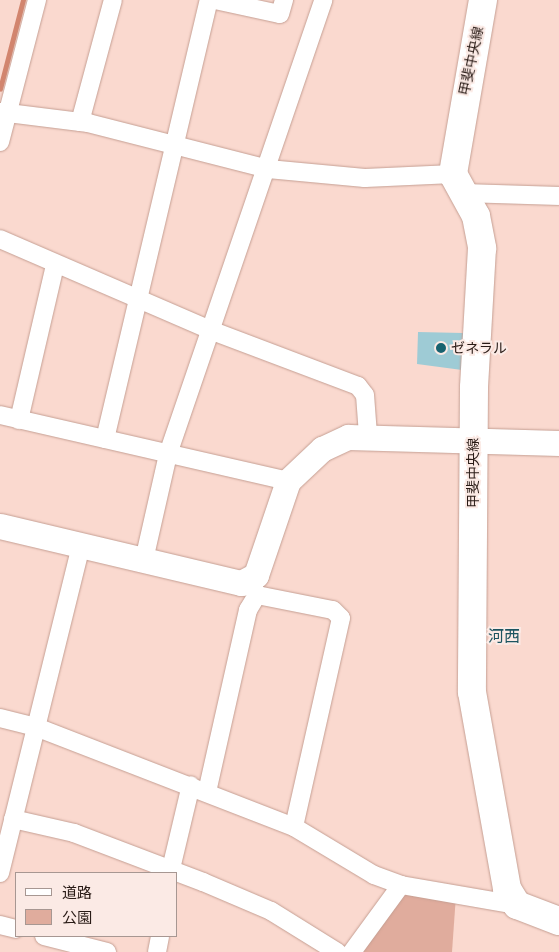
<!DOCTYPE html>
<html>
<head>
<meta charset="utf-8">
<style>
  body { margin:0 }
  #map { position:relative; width:559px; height:952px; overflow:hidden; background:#fad9cf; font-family:Helvetica,"Noto Sans JP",sans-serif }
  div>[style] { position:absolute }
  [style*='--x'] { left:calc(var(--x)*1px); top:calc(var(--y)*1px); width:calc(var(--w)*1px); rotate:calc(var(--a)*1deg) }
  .green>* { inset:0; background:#e0ac9d }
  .stream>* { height:4.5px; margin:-2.25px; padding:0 2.25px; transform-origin:2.25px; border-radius:2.25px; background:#d2856e }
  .building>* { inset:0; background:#9ecbd5 }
  .roads { filter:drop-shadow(0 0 1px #c59f93) drop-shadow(0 0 1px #c59f93) }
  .street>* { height:18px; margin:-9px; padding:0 9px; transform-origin:9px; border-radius:9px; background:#fff }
  .secondary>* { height:25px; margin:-12.5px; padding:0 12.5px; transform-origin:12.5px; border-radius:12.5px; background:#fff }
  .primary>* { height:28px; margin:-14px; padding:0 14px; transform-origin:14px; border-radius:14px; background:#fff }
  .dots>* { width:14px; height:14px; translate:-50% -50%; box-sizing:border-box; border:2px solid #fbeae5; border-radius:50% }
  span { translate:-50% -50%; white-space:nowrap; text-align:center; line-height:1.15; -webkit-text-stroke:4px #fbeae5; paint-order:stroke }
  .street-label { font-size:14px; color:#291b16 }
  .poi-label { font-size:14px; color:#291b16 }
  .left { translate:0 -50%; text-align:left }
  .quarter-label { font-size:16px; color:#1c5460 }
  .legend { position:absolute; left:15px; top:872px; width:162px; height:65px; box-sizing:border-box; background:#fbeae5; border:1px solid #a79792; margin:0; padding:6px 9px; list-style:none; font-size:15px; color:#291b16 }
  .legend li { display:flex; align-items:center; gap:10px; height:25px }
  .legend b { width:25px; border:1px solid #a79792 }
</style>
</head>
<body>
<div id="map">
  <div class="green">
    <div style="clip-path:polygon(401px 885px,456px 895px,452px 952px,352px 952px)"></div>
  </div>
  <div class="stream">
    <div style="--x:0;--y:89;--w:92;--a:-75.5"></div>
  </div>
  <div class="building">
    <div style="clip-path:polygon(418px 332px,463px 333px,462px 370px,417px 364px)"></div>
  </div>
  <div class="roads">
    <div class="street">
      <div style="--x:215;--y:0;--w:66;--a:12.2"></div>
      <div style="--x:280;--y:14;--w:15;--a:-74"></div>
      <div style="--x:0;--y:112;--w:89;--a:7.1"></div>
      <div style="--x:88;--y:123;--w:186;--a:14.3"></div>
      <div style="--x:268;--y:169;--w:97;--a:5.3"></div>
      <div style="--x:365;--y:178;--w:88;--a:-2.6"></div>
      <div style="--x:80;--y:122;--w:126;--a:-74.9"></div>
      <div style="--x:0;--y:142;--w:147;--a:-75.4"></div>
      <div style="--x:464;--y:193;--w:95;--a:1.8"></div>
      <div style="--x:0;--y:239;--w:229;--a:23.4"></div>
      <div style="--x:210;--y:330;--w:158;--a:20.7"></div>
      <div style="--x:358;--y:386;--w:11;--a:52"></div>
      <div style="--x:365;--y:395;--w:40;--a:85.7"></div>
      <div style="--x:0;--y:415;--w:295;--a:12.9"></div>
      <div style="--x:19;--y:420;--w:159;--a:-76.9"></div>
      <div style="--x:105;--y:439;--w:451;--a:-76.7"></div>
      <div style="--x:144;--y:560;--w:109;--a:-77.2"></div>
      <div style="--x:168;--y:454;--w:480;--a:-71.1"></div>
      <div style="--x:257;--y:595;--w:77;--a:11.2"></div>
      <div style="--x:333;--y:610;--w:11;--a:45"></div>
      <div style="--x:341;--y:618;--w:214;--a:102.7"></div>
      <div style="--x:0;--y:718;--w:37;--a:14"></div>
      <div style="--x:36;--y:727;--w:277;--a:21.2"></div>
      <div style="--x:294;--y:827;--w:93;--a:31"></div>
      <div style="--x:374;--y:875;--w:29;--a:20"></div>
      <div style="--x:401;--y:885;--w:118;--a:9.8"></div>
      <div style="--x:207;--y:792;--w:187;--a:-77.3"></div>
      <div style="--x:248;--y:610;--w:17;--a:-59"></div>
      <div style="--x:257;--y:595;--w:10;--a:-114"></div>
      <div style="--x:13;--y:819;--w:63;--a:12.9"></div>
      <div style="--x:74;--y:833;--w:138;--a:20.8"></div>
      <div style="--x:203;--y:882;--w:74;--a:23.1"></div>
      <div style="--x:271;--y:911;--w:78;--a:31.8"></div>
      <div style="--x:0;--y:873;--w:338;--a:-76.1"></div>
      <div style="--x:170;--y:873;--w:90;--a:-76.6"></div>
      <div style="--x:0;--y:925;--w:16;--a:14"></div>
      <div style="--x:44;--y:936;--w:65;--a:14.3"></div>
      <div style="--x:157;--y:952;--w:16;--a:-79"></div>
      <div style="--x:352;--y:952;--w:83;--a:-53.8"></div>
    </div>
    <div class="secondary">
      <div style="--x:0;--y:526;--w:248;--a:13.3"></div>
      <div style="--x:241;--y:583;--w:17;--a:-28"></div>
      <div style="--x:256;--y:575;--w:99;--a:-71.2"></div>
      <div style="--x:288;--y:481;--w:47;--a:-43.3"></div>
      <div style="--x:322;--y:449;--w:29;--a:-25"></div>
      <div style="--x:348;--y:437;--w:211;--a:1.6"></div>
    </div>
    <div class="primary">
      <div style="--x:483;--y:0;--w:177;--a:99.8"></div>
      <div style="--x:453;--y:174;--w:48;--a:61.3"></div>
      <div style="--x:476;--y:216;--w:33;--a:79"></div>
      <div style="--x:482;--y:248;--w:140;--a:93.3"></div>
      <div style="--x:474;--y:388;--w:304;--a:90.4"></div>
      <div style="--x:472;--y:692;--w:200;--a:79.9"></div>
      <div style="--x:507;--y:889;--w:19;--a:58"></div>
      <div style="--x:517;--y:905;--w:45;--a:20.9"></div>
    </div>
  </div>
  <div class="dots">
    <div style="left:441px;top:348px;background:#186270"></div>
  </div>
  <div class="street-label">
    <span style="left:471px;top:61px;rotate:-78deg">甲斐中央線</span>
    <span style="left:473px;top:473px;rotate:-90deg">甲斐中央線</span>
  </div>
  <div class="poi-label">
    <span class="left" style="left:451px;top:348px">ゼネラル</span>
  </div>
  <div class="quarter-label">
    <span style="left:504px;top:637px">河西</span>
  </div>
  <ul class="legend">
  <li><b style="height:6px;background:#fff"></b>道路</li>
  <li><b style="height:14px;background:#e0ac9d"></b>公園</li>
  </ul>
</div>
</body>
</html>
